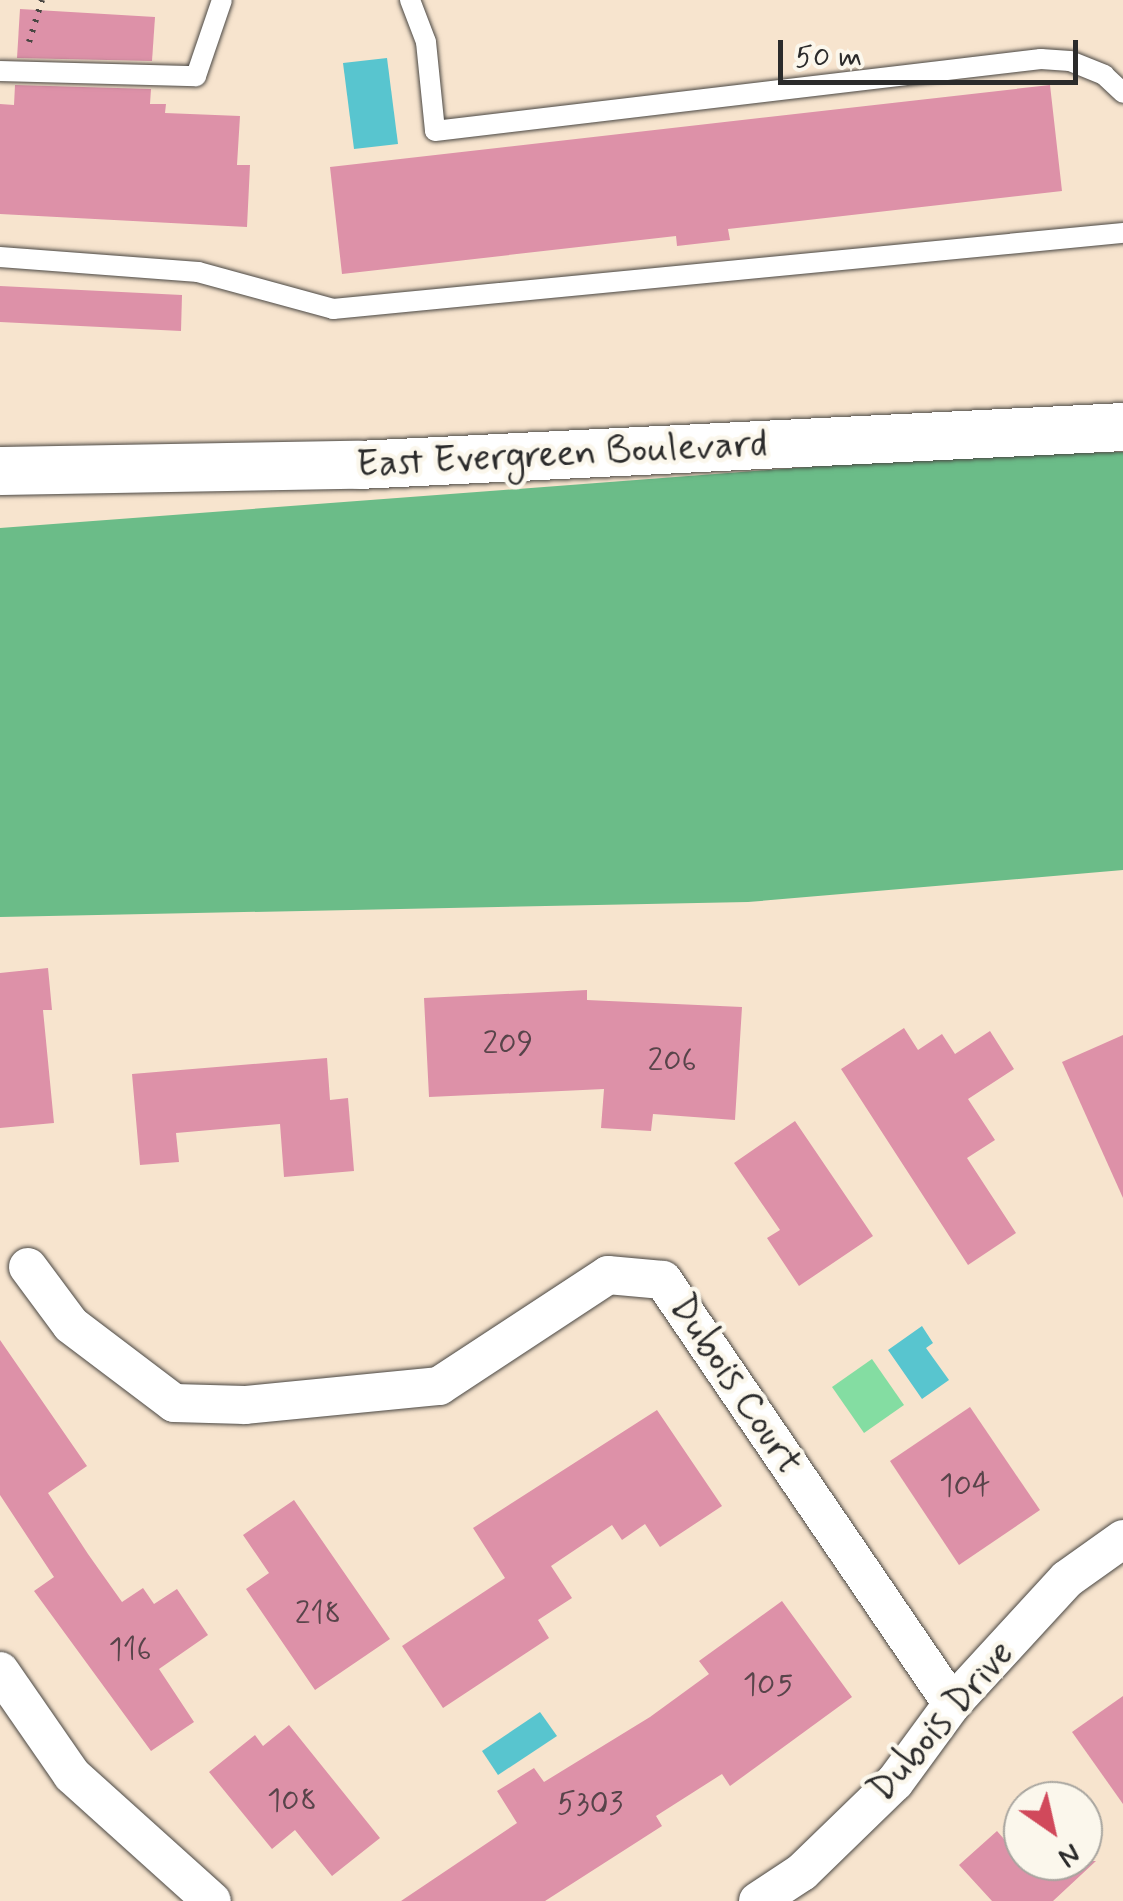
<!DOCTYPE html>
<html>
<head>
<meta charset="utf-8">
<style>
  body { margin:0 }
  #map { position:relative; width:1123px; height:1901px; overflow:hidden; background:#f7e4ce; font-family:Mynerve,sans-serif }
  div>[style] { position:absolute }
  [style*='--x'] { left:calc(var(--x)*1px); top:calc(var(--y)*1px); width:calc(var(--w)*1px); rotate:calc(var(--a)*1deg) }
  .green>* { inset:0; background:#84dda2 }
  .forest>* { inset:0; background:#6bbc88 }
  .water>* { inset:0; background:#58c5cf }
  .building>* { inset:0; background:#dd91a8 }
  .path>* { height:6px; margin-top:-3px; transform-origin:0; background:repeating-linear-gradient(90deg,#4a4743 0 2.5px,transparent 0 10.5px) }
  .roads { filter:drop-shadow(0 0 2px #4a4743) drop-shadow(0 0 2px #4a4743) }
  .service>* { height:20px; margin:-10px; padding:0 10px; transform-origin:10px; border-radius:10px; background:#fff }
  .minor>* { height:38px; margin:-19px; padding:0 19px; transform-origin:19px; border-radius:19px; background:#fff }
  .tertiary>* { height:48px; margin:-24px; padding:0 24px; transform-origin:24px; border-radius:24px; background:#fff }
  span { translate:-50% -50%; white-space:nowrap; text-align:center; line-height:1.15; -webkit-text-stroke:9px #fbf7ec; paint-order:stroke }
  .number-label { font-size:32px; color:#58444a }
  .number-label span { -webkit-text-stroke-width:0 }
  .street-label { font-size:38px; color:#2b2b2b }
  .north { position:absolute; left:1003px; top:1781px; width:100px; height:100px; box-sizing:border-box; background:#fbf7ec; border:2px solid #a8a59f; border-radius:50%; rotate:146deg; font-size:28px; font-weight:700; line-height:40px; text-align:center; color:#2b2b2b }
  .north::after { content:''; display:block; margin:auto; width:35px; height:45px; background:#d1495b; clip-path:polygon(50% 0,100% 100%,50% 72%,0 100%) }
  .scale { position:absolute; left:778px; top:40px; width:300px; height:45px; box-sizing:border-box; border:5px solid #2b2b2b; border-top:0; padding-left:12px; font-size:30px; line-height:35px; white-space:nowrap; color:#2b2b2b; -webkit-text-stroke:8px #fbf7ec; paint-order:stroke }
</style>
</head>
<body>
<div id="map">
  <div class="green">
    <div style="clip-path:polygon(872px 1359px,904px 1405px,864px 1433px,832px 1387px)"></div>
  </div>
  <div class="forest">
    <div style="clip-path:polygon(1123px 452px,1123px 870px,748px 902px,0 917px,0 528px,980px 454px)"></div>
  </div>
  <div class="water">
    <div style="clip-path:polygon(387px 58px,398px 144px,354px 149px,343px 63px)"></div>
    <div style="clip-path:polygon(922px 1326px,933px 1343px,926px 1348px,949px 1380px,922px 1399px,888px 1350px)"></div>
    <div style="clip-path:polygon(540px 1712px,557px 1736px,498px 1775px,482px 1751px)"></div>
  </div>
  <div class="building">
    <div style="clip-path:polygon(20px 9px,155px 17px,152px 61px,17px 58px)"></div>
    <div style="clip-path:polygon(15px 85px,151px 89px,150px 104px,166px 104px,165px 113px,240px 116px,237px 165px,250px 165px,247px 227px,0 214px,0 104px,14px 105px)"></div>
    <div style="clip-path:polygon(1050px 85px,1062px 191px,728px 229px,730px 240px,677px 246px,676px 236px,342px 274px,330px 167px)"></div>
    <div style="clip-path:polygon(0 286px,182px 295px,181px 331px,0 322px)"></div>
    <div style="clip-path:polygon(48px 968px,52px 1010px,43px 1010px,54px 1123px,0 1128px,0 973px)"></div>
    <div style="clip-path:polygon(587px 990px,587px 1000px,742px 1007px,735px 1120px,653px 1114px,651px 1131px,601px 1128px,604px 1089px,429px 1097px,424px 998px)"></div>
    <div style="clip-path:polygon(904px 1028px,918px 1050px,942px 1034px,955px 1054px,990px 1031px,1014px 1069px,968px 1099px,995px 1140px,967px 1158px,1016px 1233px,968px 1265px,841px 1069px)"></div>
    <div style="clip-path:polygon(1123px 1035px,1123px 1198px,1062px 1062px)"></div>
    <div style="clip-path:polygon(327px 1058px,330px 1100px,348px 1098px,354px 1171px,284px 1177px,280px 1124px,176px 1133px,179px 1162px,140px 1165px,132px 1074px)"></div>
    <div style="clip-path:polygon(795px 1121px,873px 1236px,799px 1286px,767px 1238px,780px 1230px,734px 1163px)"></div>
    <div style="clip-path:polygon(0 1340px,87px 1466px,48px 1493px,88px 1554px,122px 1602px,143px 1588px,154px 1604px,177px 1589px,208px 1635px,159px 1669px,194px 1722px,151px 1751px,34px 1591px,54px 1577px,0 1495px)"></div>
    <div style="clip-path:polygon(970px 1407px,1040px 1510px,959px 1565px,890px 1461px)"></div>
    <div style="clip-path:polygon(657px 1410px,722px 1506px,660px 1547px,645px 1524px,622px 1540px,612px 1525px,551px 1566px,572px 1598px,538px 1620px,549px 1638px,443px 1708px,402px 1646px,505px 1578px,473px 1528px)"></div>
    <div style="clip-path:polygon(294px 1500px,390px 1639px,315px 1690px,246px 1589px,269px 1573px,243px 1535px)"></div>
    <div style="clip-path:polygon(782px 1601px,852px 1697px,730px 1786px,722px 1774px,656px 1816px,662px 1826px,545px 1901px,401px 1901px,517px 1823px,497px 1791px,534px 1768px,544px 1782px,650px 1717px,709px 1674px,699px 1661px)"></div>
    <div style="clip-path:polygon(1123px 1696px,1123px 1804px,1072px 1732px)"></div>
    <div style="clip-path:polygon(289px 1725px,380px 1838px,332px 1876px,295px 1830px,272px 1849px,209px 1772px,255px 1735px,263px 1746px)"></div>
    <div style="clip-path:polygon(997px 1831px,1023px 1861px,1096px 1861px,1053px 1901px,992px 1901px,959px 1865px)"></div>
  </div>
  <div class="path">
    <div style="--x:29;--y:42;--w:44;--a:-72.8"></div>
  </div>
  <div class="roads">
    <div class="service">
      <div style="--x:410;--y:0;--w:45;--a:69.1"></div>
      <div style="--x:426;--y:42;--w:89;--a:84.2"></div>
      <div style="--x:435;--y:131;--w:610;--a:-6.78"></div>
      <div style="--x:1041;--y:59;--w:29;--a:4"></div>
      <div style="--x:1070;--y:61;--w:37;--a:22"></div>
      <div style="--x:1104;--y:75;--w:26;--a:43"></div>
      <div style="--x:0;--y:71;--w:196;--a:1.5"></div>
      <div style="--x:196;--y:76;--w:80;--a:-71.1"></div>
      <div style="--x:0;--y:257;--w:199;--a:4.3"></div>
      <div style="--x:198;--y:272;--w:140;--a:15.3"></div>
      <div style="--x:333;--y:309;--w:794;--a:-5.5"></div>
    </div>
    <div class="minor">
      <div style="--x:28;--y:1267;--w:72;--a:53.4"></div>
      <div style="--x:71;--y:1325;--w:129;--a:37.1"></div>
      <div style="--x:174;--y:1403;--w:71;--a:1.6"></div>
      <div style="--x:245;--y:1405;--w:195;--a:-5.6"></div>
      <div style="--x:439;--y:1386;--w:202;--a:-33.3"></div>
      <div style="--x:608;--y:1275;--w:55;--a:5.2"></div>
      <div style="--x:663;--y:1280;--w:513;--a:55.72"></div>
      <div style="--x:0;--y:1671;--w:126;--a:55.3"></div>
      <div style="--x:72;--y:1775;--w:188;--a:42"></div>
      <div style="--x:758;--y:1901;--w:53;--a:-33.4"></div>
      <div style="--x:802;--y:1872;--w:129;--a:-44.1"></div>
      <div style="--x:895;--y:1782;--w:97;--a:-53.8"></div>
      <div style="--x:952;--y:1704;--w:170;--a:-47.4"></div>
      <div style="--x:1067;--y:1579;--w:69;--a:-35.5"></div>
    </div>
    <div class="tertiary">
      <div style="--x:0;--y:471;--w:358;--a:-1"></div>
      <div style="--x:358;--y:465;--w:766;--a:-2.84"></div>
    </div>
  </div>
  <div class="number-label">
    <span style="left:508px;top:1044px">209</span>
    <span style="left:672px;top:1061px">206</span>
    <span style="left:965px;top:1486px">104</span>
    <span style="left:318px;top:1614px">218</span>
    <span style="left:130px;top:1650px">116</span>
    <span style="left:768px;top:1685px">105</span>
    <span style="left:292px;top:1801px">108</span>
    <span style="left:590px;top:1804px">5303</span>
  </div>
  <div class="street-label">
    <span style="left:562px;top:455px;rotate:-3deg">East Evergreen Boulevard</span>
    <span style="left:735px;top:1385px;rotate:56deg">Dubois Court</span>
    <span style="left:942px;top:1722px;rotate:-49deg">Dubois Drive</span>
  </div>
  <div class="north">N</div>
  <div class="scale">50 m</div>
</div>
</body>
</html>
